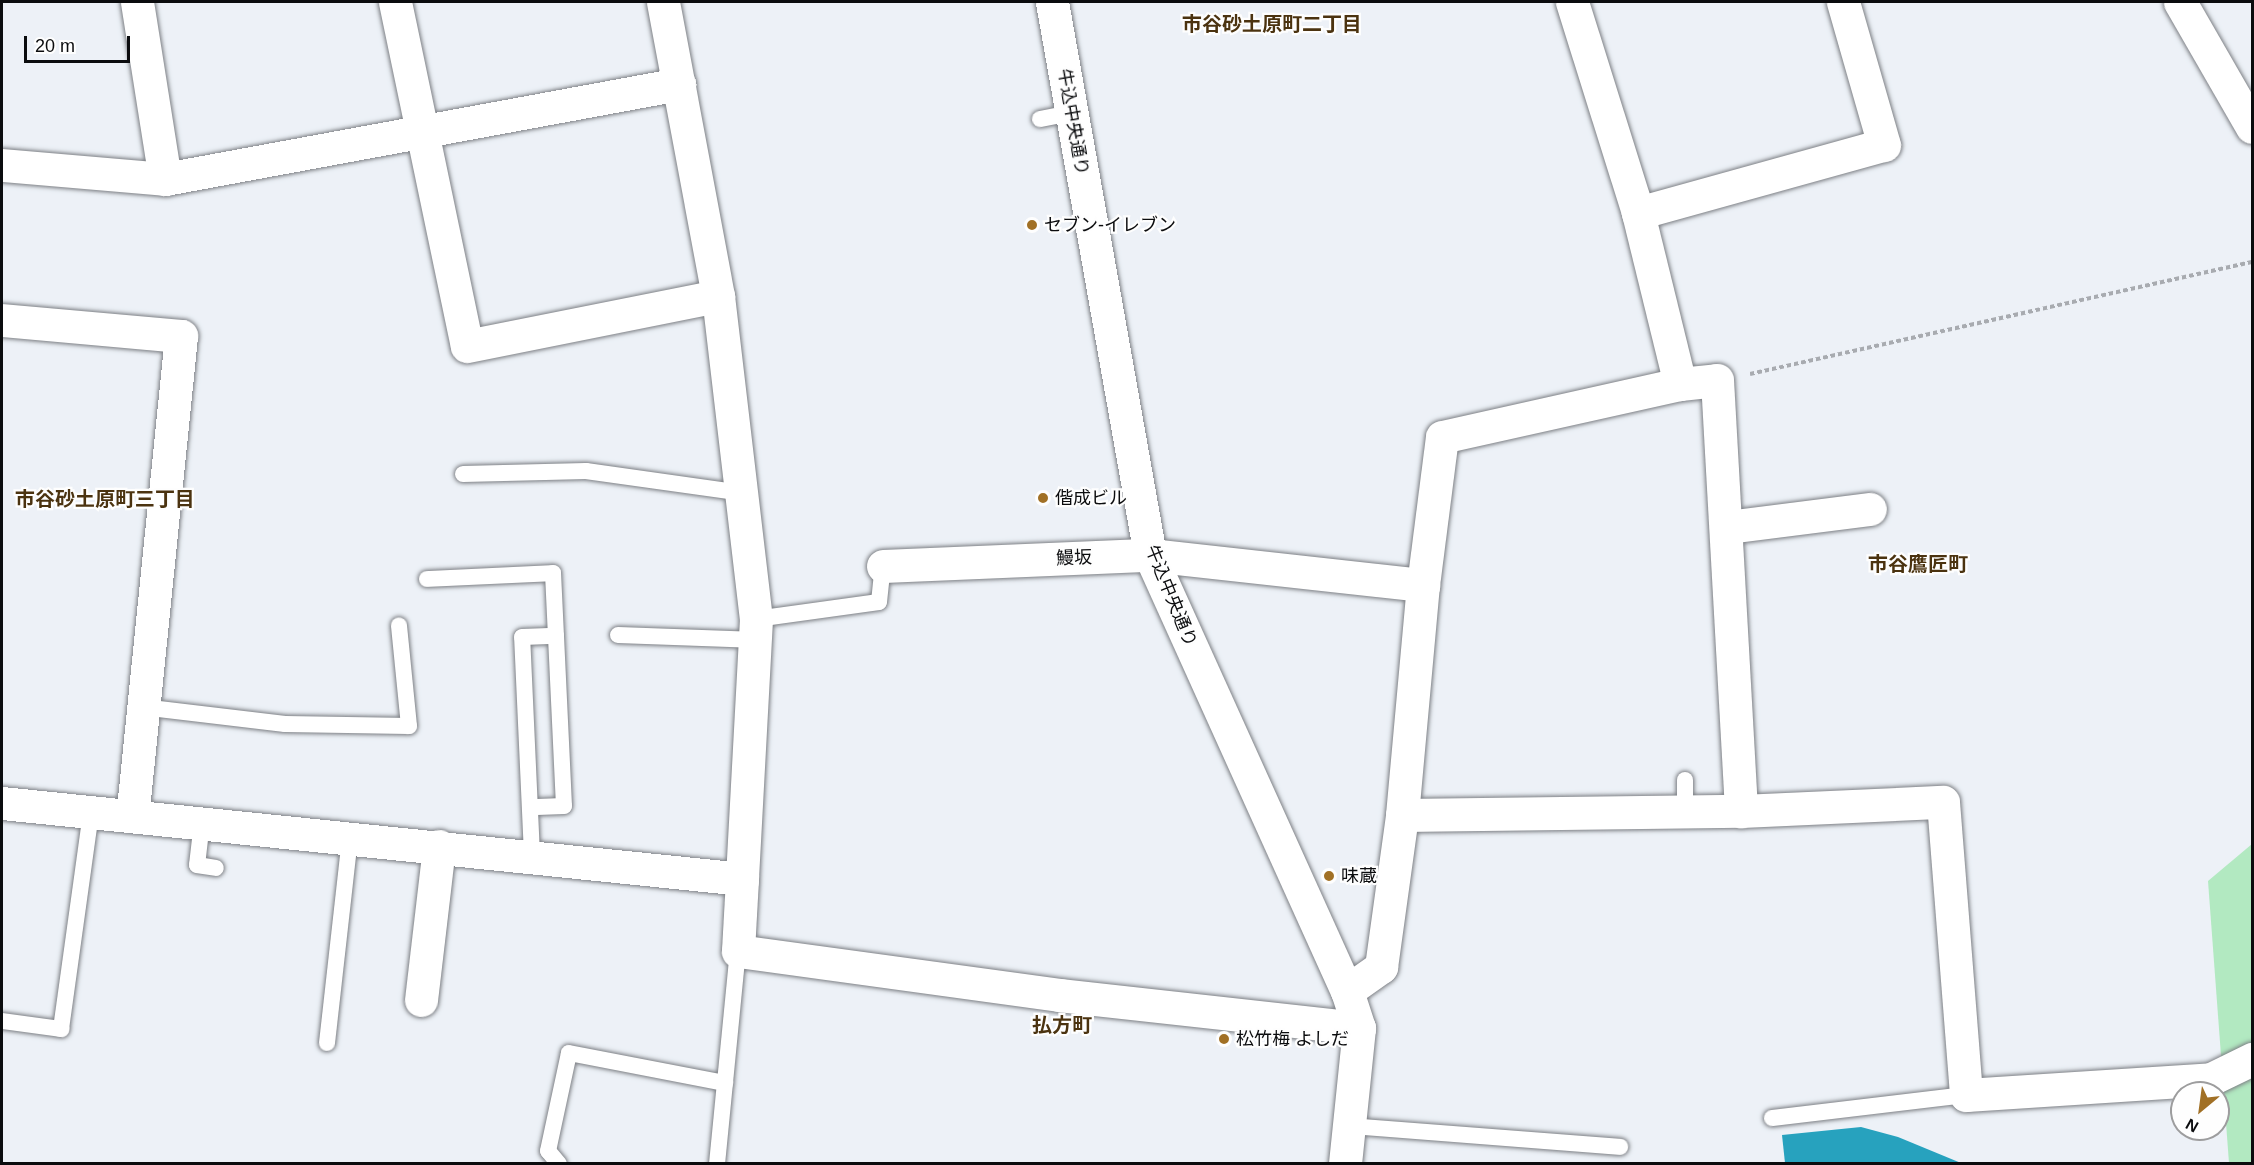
<!DOCTYPE html>
<html>
<head>
<meta charset="utf-8">
<style>
  body { margin:0 }
  #map { position:relative; width:2254px; height:1165px; overflow:hidden; background:#edf1f7; font-family:Arial,"Noto Sans JP",sans-serif }
  div>[style] { position:absolute }
  [style*='--x'] { left:calc(var(--x)*1px); top:calc(var(--y)*1px); width:calc(var(--w)*1px); rotate:calc(var(--a)*1deg) }
  .green>* { inset:0; background:#b2e9c1 }
  .water>* { inset:0; background:#27a2be }
  .path>* { height:4px; margin-top:-2px; transform-origin:0; background:repeating-linear-gradient(90deg,#a8abb0 0 4.5px,transparent 0 7.5px) }
  .roads { filter:drop-shadow(0 0 2px #7d8085) drop-shadow(0 0 2px #7d8085) }
  .service>* { height:16px; margin:-8px; padding:0 8px; transform-origin:8px; border-radius:8px; background:#fff }
  .minor>* { height:33px; margin:-16.5px; padding:0 16.5px; transform-origin:16.5px; border-radius:16.5px; background:#fff }
  .tertiary>* { height:33px; margin:-16.5px; padding:0 16.5px; transform-origin:16.5px; border-radius:16.5px; background:#fff }
  .dots>* { width:16px; height:16px; translate:-50% -50%; box-sizing:border-box; border:3px solid #fefefe; border-radius:50% }
  span { translate:-50% -50%; white-space:nowrap; text-align:center; line-height:1.15; -webkit-text-stroke:4.5px #fefefe; paint-order:stroke }
  .street-label { font-size:18px; color:#0b0c0e }
  .poi-label { font-size:18px; color:#0b0c0e }
  .left { translate:0 -50%; text-align:left }
  .neighbourhood-label { font-size:20px; color:#4b3310; font-weight:700 }
  .frame { position:absolute; inset:0; border:3px solid #0b0c0e; pointer-events:none }
  .north { position:absolute; left:2170px; top:1081px; width:60px; height:60px; box-sizing:border-box; background:#fefefe; border:2px solid #9d9d9e; border-radius:50%; rotate:209deg; font-size:16px; font-weight:700; line-height:24px; text-align:center; color:#0b0c0e }
  .north::after { content:''; display:block; margin:auto; width:21px; height:27px; background:#a17025; clip-path:polygon(50% 0,100% 100%,50% 72%,0 100%) }
  .scale { position:absolute; left:24px; top:36px; width:106px; height:27px; box-sizing:border-box; border:3px solid #0b0c0e; border-top:0; padding-left:8px; font-size:18px; line-height:21px; white-space:nowrap; color:#0b0c0e; -webkit-text-stroke:4px #fefefe; paint-order:stroke }
</style>
</head>
<body>
<div id="map">
  <div class="green">
    <div style="clip-path:polygon(2252px 844px,2252px 1163px,2229px 1163px,2208px 881px)"></div>
  </div>
  <div class="water">
    <div style="clip-path:polygon(1861px 1127px,1898px 1137px,1961px 1163px,1785px 1163px,1782px 1135px)"></div>
  </div>
  <div class="path">
    <div style="--x:1750;--y:374;--w:514;--a:-12.58"></div>
  </div>
  <div class="roads">
    <div class="service">
      <div style="--x:1040;--y:119;--w:33;--a:-11"></div>
      <div style="--x:463;--y:474;--w:123;--a:-1.4"></div>
      <div style="--x:586;--y:471;--w:159;--a:8"></div>
      <div style="--x:427;--y:579;--w:126;--a:-2.7"></div>
      <div style="--x:553;--y:573;--w:233;--a:87.3"></div>
      <div style="--x:564;--y:806;--w:34;--a:178"></div>
      <div style="--x:756;--y:619;--w:124;--a:-7.9"></div>
      <div style="--x:879;--y:602;--w:36;--a:-84"></div>
      <div style="--x:618;--y:635;--w:140;--a:2"></div>
      <div style="--x:142;--y:707;--w:144;--a:6.8"></div>
      <div style="--x:285;--y:724;--w:124;--a:0.9"></div>
      <div style="--x:409;--y:726;--w:101;--a:-95.7"></div>
      <div style="--x:1685;--y:780;--w:31;--a:90"></div>
      <div style="--x:202;--y:822;--w:43;--a:96.6"></div>
      <div style="--x:197;--y:865;--w:19;--a:9"></div>
      <div style="--x:532;--y:855;--w:218;--a:-92.6"></div>
      <div style="--x:522;--y:637;--w:34;--a:-2"></div>
      <div style="--x:2;--y:1021;--w:60;--a:7.7"></div>
      <div style="--x:61;--y:1029;--w:218;--a:-82.1"></div>
      <div style="--x:327;--y:1043;--w:207;--a:-83.6"></div>
      <div style="--x:1772;--y:1118;--w:195;--a:-6.8"></div>
      <div style="--x:1350;--y:1126;--w:271;--a:4.4"></div>
      <div style="--x:559;--y:1164;--w:17;--a:-130"></div>
      <div style="--x:548;--y:1151;--w:100;--a:-77.9"></div>
      <div style="--x:569;--y:1053;--w:159;--a:10.9"></div>
      <div style="--x:717;--y:1164;--w:214;--a:-84.4"></div>
    </div>
    <div class="minor">
      <div style="--x:137;--y:2;--w:179;--a:81"></div>
      <div style="--x:395;--y:2;--w:351;--a:78.2"></div>
      <div style="--x:467;--y:346;--w:256;--a:-11.3"></div>
      <div style="--x:663;--y:2;--w:299;--a:79.4"></div>
      <div style="--x:718;--y:296;--w:325;--a:83.3"></div>
      <div style="--x:756;--y:619;--w:260;--a:93.1"></div>
      <div style="--x:1572;--y:2;--w:221;--a:72.6"></div>
      <div style="--x:1638;--y:213;--w:176;--a:76.2"></div>
      <div style="--x:2;--y:165;--w:164;--a:4.9"></div>
      <div style="--x:165;--y:179;--w:523;--a:-10.47"></div>
      <div style="--x:1638;--y:213;--w:255;--a:-15.5"></div>
      <div style="--x:1884;--y:145;--w:149;--a:-106"></div>
      <div style="--x:2;--y:320;--w:180;--a:5.1"></div>
      <div style="--x:181;--y:336;--w:481;--a:95.8"></div>
      <div style="--x:1727;--y:527;--w:144;--a:-7.2"></div>
      <div style="--x:883;--y:566;--w:267;--a:-2.4"></div>
      <div style="--x:1150;--y:555;--w:275;--a:6.3"></div>
      <div style="--x:2;--y:803;--w:744;--a:5.86"></div>
      <div style="--x:742;--y:879;--w:72;--a:93.2"></div>
      <div style="--x:738;--y:951;--w:324;--a:7.8"></div>
      <div style="--x:1059;--y:995;--w:302;--a:6.3"></div>
      <div style="--x:1402;--y:815;--w:339;--a:-0.7"></div>
      <div style="--x:1741;--y:811;--w:202;--a:-2.6"></div>
      <div style="--x:1943;--y:802;--w:294;--a:85.5"></div>
      <div style="--x:1966;--y:1095;--w:246;--a:-3.7"></div>
      <div style="--x:2211;--y:1079;--w:46;--a:-26"></div>
      <div style="--x:1347;--y:991;--w:42;--a:-35.2"></div>
      <div style="--x:1381;--y:967;--w:153;--a:-82.1"></div>
      <div style="--x:1402;--y:815;--w:231;--a:-84.8"></div>
      <div style="--x:1423;--y:585;--w:149;--a:-82.7"></div>
      <div style="--x:1442;--y:437;--w:244;--a:-12.6"></div>
      <div style="--x:1680;--y:384;--w:37;--a:-6"></div>
      <div style="--x:1717;--y:380;--w:432;--a:86.8"></div>
      <div style="--x:421;--y:1000;--w:155;--a:-83.3"></div>
    </div>
    <div class="tertiary">
      <div style="--x:1052;--y:2;--w:562;--a:79.95"></div>
      <div style="--x:1150;--y:555;--w:478;--a:65.7"></div>
      <div style="--x:1347;--y:991;--w:39;--a:72"></div>
      <div style="--x:1359;--y:1028;--w:137;--a:95.9"></div>
      <div style="--x:2180;--y:2;--w:144;--a:60.1"></div>
    </div>
  </div>
  <div class="dots">
    <div style="left:1032px;top:225px;background:#a17025"></div>
    <div style="left:1043px;top:498px;background:#a17025"></div>
    <div style="left:1329px;top:876px;background:#a17025"></div>
    <div style="left:1224px;top:1039px;background:#a17025"></div>
  </div>
  <div class="street-label">
    <span style="left:1073px;top:122px;rotate:80deg">牛込中央通り</span>
    <span style="left:1074px;top:558px;rotate:-2deg">鰻坂</span>
    <span style="left:1171px;top:596px;rotate:68deg">牛込中央通り</span>
  </div>
  <div class="poi-label">
    <span class="left" style="left:1044px;top:225px">セブン-イレブン</span>
    <span class="left" style="left:1055px;top:498px">偕成ビル</span>
    <span class="left" style="left:1341px;top:876px">味蔵</span>
    <span class="left" style="left:1236px;top:1039px">松竹梅 よしだ</span>
  </div>
  <div class="neighbourhood-label">
    <span style="left:1272px;top:24px">市谷砂土原町二丁目</span>
    <span style="left:105px;top:499px">市谷砂土原町三丁目</span>
    <span style="left:1918px;top:564px">市谷鷹匠町</span>
    <span style="left:1062px;top:1025px">払方町</span>
  </div>
  <div class="frame"></div>
  <div class="north">N</div>
  <div class="scale">20 m</div>
</div>
</body>
</html>
